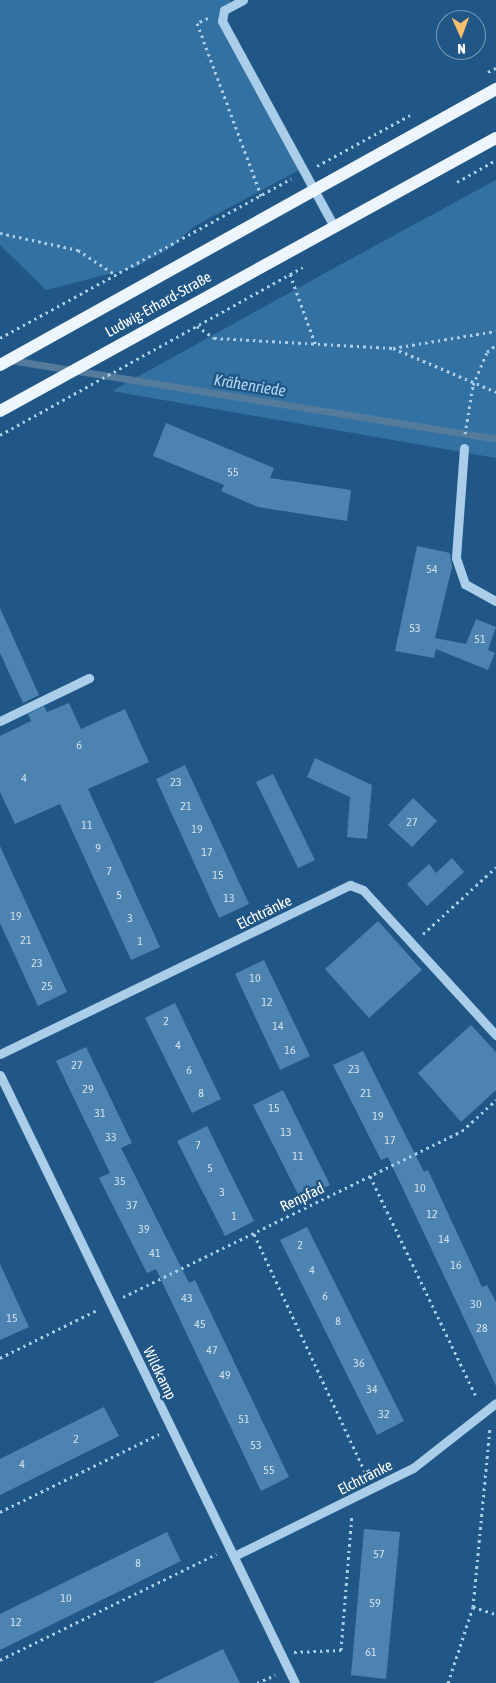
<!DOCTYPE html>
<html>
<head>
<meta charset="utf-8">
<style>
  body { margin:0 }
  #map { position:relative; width:496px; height:1683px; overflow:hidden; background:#215786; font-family:"Asap Condensed",sans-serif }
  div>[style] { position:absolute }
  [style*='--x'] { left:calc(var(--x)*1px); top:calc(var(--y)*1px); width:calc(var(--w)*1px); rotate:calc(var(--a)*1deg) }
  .green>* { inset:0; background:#3471a3 }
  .stream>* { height:7px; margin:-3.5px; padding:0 3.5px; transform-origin:3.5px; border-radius:3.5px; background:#547b9c }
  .building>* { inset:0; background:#4d83b0 }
  .path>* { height:3px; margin-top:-1.5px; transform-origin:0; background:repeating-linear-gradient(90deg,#aacde9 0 2.5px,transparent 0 6.5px) }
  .minor>* { height:9px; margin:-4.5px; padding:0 4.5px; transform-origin:4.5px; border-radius:4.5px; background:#aacde9 }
  .major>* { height:12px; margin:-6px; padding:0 6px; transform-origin:6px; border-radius:6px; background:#edf5fe }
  span { translate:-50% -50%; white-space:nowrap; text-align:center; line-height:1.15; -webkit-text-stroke:5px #215786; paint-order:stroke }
  .number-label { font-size:12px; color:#d2e0eb }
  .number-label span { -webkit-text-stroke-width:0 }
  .street-label { font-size:15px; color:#fff }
  .water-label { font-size:16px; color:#b5d7f1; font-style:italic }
  .north { position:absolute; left:436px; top:10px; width:50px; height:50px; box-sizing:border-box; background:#215786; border:1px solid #7a9ab6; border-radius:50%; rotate:178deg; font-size:14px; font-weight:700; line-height:20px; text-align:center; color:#fff }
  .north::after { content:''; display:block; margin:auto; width:18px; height:22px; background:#f6c06b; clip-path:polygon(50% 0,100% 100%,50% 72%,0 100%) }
</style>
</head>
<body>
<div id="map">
  <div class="green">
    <div style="clip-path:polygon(0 0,231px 0,222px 21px,301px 169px,193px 227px,172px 247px,136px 267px,46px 290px,0 245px)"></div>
    <div style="clip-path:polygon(496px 180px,496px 458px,112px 391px,347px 261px)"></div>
  </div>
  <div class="stream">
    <div style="--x:10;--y:360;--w:492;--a:9.2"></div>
  </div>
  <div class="building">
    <div style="clip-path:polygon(166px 423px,274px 468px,270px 478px,351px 490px,347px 521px,258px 507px,221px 491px,224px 485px,153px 456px)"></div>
    <div style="clip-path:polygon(417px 546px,450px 553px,452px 567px,435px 638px,466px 644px,476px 619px,496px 627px,488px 650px,495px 653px,488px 670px,436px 649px,434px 658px,395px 651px)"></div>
    <div style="clip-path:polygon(0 608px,39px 695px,23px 703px,0 653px)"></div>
    <div style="clip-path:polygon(69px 703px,81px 729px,125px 709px,149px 762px,88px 789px,160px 947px,131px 960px,60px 804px,15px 824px,0 792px,0 736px,31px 721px,28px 714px,44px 706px,47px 712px)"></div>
    <div style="clip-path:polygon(315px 758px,372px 785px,367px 839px,347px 837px,350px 797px,307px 777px)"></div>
    <div style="clip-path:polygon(185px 765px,249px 904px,219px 918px,156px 779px)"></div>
    <div style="clip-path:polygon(273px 774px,315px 860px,298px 868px,256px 782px)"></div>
    <div style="clip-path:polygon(413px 798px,437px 821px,412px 847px,388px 825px)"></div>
    <div style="clip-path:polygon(0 846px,67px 992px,38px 1006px,0 923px)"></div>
    <div style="clip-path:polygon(452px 858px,464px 872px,427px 906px,407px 884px,429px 864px,436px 873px)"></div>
    <div style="clip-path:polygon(378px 921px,422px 970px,369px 1018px,325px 969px)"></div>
    <div style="clip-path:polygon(264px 960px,310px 1056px,280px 1070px,235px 974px)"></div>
    <div style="clip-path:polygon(175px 1003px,221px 1099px,192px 1113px,145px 1018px)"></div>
    <div style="clip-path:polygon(471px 1025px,496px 1052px,496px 1090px,461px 1122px,418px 1073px)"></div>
    <div style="clip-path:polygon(86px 1047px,132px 1143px,121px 1148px,189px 1283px,195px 1280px,289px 1477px,261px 1491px,156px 1269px,147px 1273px,99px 1178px,110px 1173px,56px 1061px)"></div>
    <div style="clip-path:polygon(363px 1051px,424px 1172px,428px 1170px,482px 1287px,487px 1285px,496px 1302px,496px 1386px,388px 1157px,381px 1160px,333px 1065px)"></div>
    <div style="clip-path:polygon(283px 1090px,330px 1185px,301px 1200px,253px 1105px)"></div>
    <div style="clip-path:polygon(207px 1126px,254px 1221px,225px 1236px,177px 1141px)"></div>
    <div style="clip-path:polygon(307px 1227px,404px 1421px,377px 1435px,280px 1240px)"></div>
    <div style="clip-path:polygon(0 1264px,29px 1327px,0 1340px)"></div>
    <div style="clip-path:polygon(104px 1407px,119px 1436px,0 1495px,0 1459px)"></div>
    <div style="clip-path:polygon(364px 1529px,400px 1532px,386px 1679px,351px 1675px)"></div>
    <div style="clip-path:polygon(167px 1532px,181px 1561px,0 1650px,0 1614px)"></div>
    <div style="clip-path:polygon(223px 1649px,240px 1683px,153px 1683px)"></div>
  </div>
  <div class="path">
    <div style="--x:208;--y:18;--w:12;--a:156"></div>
    <div style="--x:197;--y:23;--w:187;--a:69.6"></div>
    <div style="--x:488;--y:72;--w:9;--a:-27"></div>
    <div style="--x:317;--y:166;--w:106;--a:-28.7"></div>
    <div style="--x:457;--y:182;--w:45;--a:-29.4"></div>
    <div style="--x:0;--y:233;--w:80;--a:12.3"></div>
    <div style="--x:78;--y:250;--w:45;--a:33.3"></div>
    <div style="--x:290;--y:274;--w:77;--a:70.1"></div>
    <div style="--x:197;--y:326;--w:21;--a:35"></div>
    <div style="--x:214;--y:338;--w:179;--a:3.2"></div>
    <div style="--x:393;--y:348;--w:112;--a:23.1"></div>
    <div style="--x:0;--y:338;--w:332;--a:-28.7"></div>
    <div style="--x:393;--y:348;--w:104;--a:-9.4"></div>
    <div style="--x:465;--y:434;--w:50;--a:-80.7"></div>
    <div style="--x:473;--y:385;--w:36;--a:-67"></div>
    <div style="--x:487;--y:352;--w:11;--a:-38"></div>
    <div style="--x:0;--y:435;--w:346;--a:-29"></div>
    <div style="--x:423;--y:934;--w:99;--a:-42.5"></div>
    <div style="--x:370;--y:1176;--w:246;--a:64.3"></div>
    <div style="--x:254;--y:1234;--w:267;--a:65"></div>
    <div style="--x:123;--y:1297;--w:377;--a:-26.1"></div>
    <div style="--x:462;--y:1131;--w:46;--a:-42.4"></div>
    <div style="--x:0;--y:1358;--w:108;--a:-26.3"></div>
    <div style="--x:0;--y:1512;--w:177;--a:-26.1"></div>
    <div style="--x:473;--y:1607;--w:24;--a:17"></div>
    <div style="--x:294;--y:1652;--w:47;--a:-2.4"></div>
    <div style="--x:341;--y:1650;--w:136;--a:-85.4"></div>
    <div style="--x:0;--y:1660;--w:241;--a:-26.1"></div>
    <div style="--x:257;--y:1683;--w:20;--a:-24"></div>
    <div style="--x:448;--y:1683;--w:80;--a:-71.8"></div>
    <div style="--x:473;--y:1607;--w:182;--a:-84.6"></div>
  </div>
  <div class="minor">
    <div style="--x:243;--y:0;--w:21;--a:152"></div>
    <div style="--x:224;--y:10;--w:11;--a:100"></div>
    <div style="--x:222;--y:21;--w:232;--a:61.4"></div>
    <div style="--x:464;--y:448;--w:110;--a:94.2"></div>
    <div style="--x:456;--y:558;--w:28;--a:71"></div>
    <div style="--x:465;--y:584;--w:35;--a:29"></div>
    <div style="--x:0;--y:721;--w:99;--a:-25.8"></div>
    <div style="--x:0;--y:1054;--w:389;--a:-25.8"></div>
    <div style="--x:350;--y:885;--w:14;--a:21"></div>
    <div style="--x:363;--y:890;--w:197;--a:47.5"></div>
    <div style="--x:0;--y:1075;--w:676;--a:64.12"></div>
    <div style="--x:234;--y:1556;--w:199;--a:-26.2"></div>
    <div style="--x:413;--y:1468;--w:105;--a:-38.1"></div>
  </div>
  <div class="major">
    <div style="--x:0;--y:365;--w:568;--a:-29.09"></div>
    <div style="--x:0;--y:411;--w:566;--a:-28.83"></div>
  </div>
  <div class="number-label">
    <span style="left:233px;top:473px">55</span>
    <span style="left:432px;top:570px">54</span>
    <span style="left:415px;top:629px">53</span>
    <span style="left:480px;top:640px">51</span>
    <span style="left:79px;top:746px">6</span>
    <span style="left:24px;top:779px">4</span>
    <span style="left:176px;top:783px">23</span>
    <span style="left:186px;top:807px">21</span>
    <span style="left:412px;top:823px">27</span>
    <span style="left:87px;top:826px">11</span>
    <span style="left:197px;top:830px">19</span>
    <span style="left:98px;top:849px">9</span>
    <span style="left:207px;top:853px">17</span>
    <span style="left:109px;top:872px">7</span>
    <span style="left:218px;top:876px">15</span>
    <span style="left:119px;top:896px">5</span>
    <span style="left:229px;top:899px">13</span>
    <span style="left:16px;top:917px">19</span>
    <span style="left:130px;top:919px">3</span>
    <span style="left:26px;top:941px">21</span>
    <span style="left:140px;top:942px">1</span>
    <span style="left:37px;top:964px">23</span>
    <span style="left:255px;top:979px">10</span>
    <span style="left:47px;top:987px">25</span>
    <span style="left:267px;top:1003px">12</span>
    <span style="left:166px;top:1022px">2</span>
    <span style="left:278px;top:1027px">14</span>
    <span style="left:178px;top:1046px">4</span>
    <span style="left:290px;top:1051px">16</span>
    <span style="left:77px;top:1066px">27</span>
    <span style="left:354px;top:1070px">23</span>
    <span style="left:189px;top:1071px">6</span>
    <span style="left:88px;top:1090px">29</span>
    <span style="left:201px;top:1094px">8</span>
    <span style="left:366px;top:1094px">21</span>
    <span style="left:274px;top:1109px">15</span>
    <span style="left:100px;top:1114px">31</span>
    <span style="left:378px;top:1117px">19</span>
    <span style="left:286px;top:1133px">13</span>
    <span style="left:111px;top:1138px">33</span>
    <span style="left:390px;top:1141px">17</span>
    <span style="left:198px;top:1146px">7</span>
    <span style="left:298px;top:1157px">11</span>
    <span style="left:210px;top:1169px">5</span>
    <span style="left:120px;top:1182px">35</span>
    <span style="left:420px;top:1189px">10</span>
    <span style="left:222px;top:1193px">3</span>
    <span style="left:132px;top:1206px">37</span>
    <span style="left:432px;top:1215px">12</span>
    <span style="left:234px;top:1217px">1</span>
    <span style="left:144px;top:1230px">39</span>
    <span style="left:444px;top:1240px">14</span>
    <span style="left:300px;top:1246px">2</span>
    <span style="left:155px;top:1254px">41</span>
    <span style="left:456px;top:1266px">16</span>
    <span style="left:312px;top:1271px">4</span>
    <span style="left:325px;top:1297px">6</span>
    <span style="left:187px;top:1299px">43</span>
    <span style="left:476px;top:1305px">30</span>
    <span style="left:12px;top:1319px">15</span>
    <span style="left:338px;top:1322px">8</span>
    <span style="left:200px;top:1325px">45</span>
    <span style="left:482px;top:1329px">28</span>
    <span style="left:212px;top:1351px">47</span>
    <span style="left:359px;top:1364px">36</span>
    <span style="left:225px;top:1376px">49</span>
    <span style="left:372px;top:1390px">34</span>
    <span style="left:384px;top:1415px">32</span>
    <span style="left:244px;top:1420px">51</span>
    <span style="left:76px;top:1440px">2</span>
    <span style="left:256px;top:1446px">53</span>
    <span style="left:22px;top:1465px">4</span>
    <span style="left:269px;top:1471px">55</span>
    <span style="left:379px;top:1555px">57</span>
    <span style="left:138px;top:1564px">8</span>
    <span style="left:66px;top:1599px">10</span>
    <span style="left:375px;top:1604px">59</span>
    <span style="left:16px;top:1623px">12</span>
    <span style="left:371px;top:1653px">61</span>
  </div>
  <div class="street-label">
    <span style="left:158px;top:304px;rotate:-29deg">Ludwig-Erhard-Straße</span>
    <span style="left:264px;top:912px;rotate:-26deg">Elchtränke</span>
    <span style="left:302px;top:1197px;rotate:-26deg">Renpfad</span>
    <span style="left:160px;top:1373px;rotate:64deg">Wildkamp</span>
    <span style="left:365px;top:1477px;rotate:-27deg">Elchtränke</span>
  </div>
  <div class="water-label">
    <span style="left:250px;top:385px;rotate:9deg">Krähenriede</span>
  </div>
  <div class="north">N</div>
</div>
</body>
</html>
